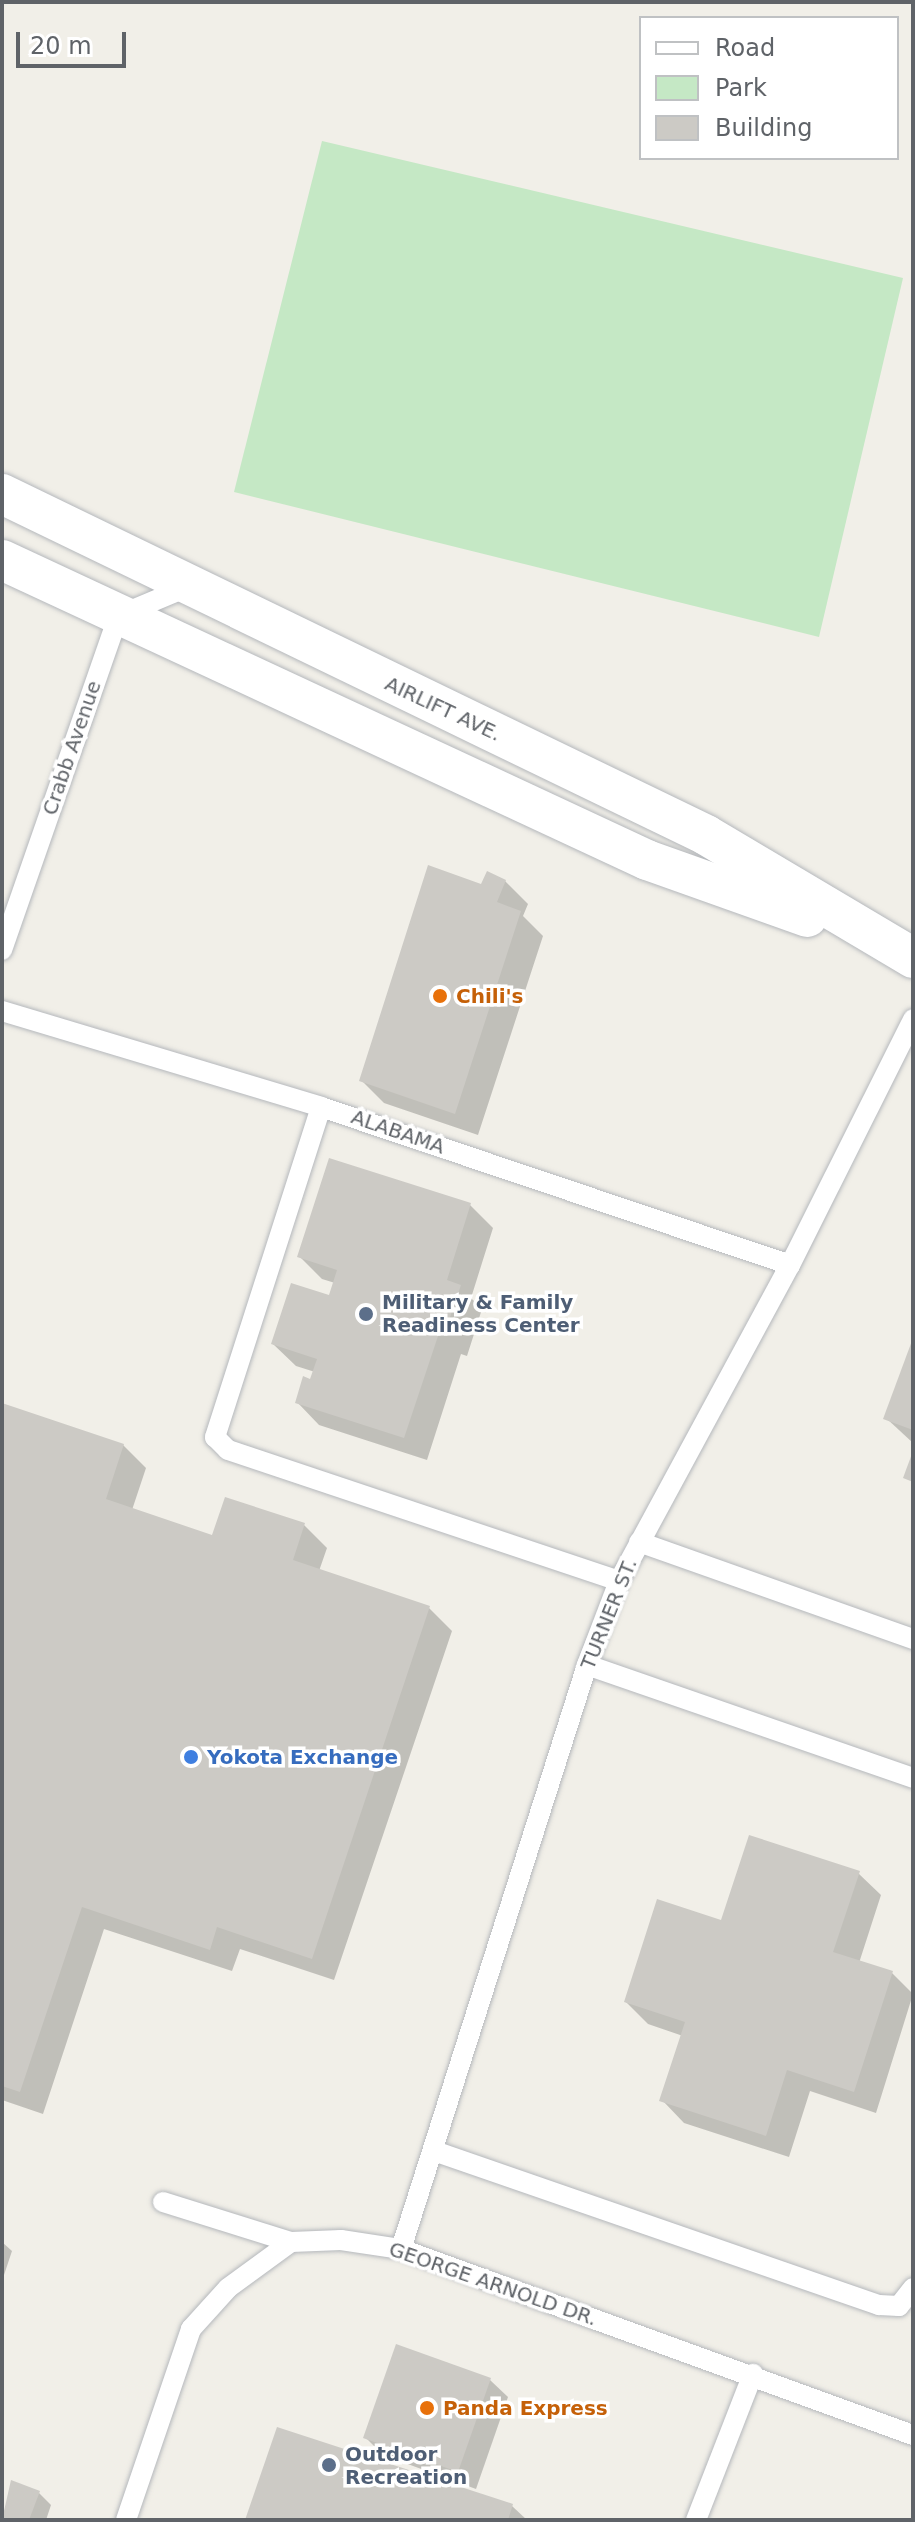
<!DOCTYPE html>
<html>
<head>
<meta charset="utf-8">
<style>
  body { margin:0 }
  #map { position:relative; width:915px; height:2522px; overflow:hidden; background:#f1efe8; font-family:"DejaVu Sans",sans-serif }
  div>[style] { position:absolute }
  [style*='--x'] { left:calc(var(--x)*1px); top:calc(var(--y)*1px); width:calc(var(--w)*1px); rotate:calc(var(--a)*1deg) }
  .green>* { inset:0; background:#c5e8c5 }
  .shadow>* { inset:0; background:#0003 }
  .building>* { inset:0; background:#cccac5 }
  .roads { filter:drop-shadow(0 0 2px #b5b8bc) drop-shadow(0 0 2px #b5b8bc) }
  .service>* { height:20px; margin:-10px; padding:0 10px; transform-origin:10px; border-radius:10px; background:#fff }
  .minor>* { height:40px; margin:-20px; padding:0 20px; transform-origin:20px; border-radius:20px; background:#fff }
  .dots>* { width:22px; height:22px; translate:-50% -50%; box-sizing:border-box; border:4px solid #fff; border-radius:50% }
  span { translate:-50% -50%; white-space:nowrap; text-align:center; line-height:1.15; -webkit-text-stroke:7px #fff; paint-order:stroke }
  .street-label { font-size:20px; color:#5f6368 }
  .food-label { font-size:20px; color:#c56008; font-weight:700 }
  .left { translate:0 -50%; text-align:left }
  .service-label { font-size:20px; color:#4e5e75; font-weight:700 }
  .shop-label { font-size:20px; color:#366cbe; font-weight:700 }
  .frame { position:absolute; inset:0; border:4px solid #5f6368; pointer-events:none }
  .legend { position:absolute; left:639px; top:16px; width:260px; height:144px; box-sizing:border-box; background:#fff; border:2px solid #bfc1c3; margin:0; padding:10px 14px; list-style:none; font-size:24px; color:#5f6368 }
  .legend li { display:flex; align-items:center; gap:16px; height:40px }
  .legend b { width:40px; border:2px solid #bfc1c3 }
  .scale { position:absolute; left:16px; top:32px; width:110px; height:36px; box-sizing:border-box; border:4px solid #5f6368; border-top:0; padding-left:10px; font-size:24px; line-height:28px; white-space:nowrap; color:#5f6368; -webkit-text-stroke:6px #fff; paint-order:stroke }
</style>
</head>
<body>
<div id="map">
  <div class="green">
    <div style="clip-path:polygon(322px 141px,903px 278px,819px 637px,234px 492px)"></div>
  </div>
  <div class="shadow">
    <div style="clip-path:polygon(505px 881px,528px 904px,523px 916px,543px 936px,478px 1135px,384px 1103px,361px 1080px,483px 887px)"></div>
    <div style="clip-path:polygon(470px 1205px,493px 1228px,471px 1298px,482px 1309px,467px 1356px,461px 1354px,427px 1460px,319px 1425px,297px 1402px,315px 1372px,296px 1366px,273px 1344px,330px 1298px,335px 1283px,322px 1279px,299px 1256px)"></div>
    <div style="clip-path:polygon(913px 1343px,913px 1443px,886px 1418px)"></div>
    <div style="clip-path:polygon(2px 1405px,123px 1445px,146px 1468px,132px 1510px,214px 1537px,304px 1525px,327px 1548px,319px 1571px,429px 1608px,452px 1631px,334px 1980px,240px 1949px,232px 1971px,104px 1929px,43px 2114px,2px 2100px)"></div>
    <div style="clip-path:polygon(858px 1873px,881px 1895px,859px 1963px,892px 1973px,913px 1994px,876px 2113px,810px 2091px,789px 2157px,684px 2123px,662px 2100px,683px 2036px,648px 2024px,626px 2002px,722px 1923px)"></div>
    <div style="clip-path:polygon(2px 2242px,12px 2251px,2px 2281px)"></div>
    <div style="clip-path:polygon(490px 2380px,508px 2397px,476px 2489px,383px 2455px,365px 2437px)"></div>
    <div style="clip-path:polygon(12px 2483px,39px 2493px,51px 2505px,46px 2520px,2px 2520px)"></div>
    <div style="clip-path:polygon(512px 2506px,527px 2520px,247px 2520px)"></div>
  </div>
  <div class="building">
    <div style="clip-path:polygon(428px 865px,481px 884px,487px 871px,506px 880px,497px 902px,521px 911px,455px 1114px,359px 1081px)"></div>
    <div style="clip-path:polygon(329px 1158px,471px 1203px,447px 1280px,461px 1285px,444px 1335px,439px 1333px,404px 1438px,295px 1403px,303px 1376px,310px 1379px,317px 1359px,271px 1344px,291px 1283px,329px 1295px,337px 1270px,297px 1257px)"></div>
    <div style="clip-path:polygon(913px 1338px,913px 1430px,883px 1419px)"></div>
    <div style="clip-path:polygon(2px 1403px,124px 1444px,106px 1499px,212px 1535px,225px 1497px,305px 1523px,293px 1560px,430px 1606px,312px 1959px,217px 1927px,210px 1950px,82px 1907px,20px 2092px,2px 2086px)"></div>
    <div style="clip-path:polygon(913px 1451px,913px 1482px,903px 1478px)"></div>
    <div style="clip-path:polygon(749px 1835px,860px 1871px,833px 1952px,893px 1971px,854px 2092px,787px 2070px,766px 2136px,659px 2101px,685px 2022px,624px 2002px,657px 1899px,721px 1920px)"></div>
    <div style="clip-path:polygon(396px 2344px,491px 2378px,458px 2472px,363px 2438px)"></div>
    <div style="clip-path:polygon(277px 2427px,513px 2504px,508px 2520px,245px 2520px)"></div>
    <div style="clip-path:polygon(11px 2480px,40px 2491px,29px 2520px,2px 2520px)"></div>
  </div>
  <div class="roads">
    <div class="service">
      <div style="--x:2;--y:950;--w:354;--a:-70.8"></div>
      <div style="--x:118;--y:616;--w:75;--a:-22.8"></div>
      <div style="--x:2;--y:1011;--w:333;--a:16.7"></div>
      <div style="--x:321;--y:1107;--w:495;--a:18.6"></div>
      <div style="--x:321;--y:1107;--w:347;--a:107.8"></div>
      <div style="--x:215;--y:1437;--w:18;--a:45"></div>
      <div style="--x:228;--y:1450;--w:412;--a:18.5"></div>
      <div style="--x:639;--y:1542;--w:291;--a:19.5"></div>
      <div style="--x:587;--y:1665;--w:345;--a:19.1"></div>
      <div style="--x:434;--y:2151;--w:471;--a:19.1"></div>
      <div style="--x:879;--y:2305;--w:20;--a:3"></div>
      <div style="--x:899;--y:2306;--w:23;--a:-52"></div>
      <div style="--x:163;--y:2202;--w:134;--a:17.4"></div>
      <div style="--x:401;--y:2249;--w:613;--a:-72.33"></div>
      <div style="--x:587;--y:1665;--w:90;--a:-69.1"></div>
      <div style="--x:619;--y:1581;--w:359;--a:-61.6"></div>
      <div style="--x:790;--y:1265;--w:275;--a:-63.4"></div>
      <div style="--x:126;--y:2520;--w:202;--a:-71.2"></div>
      <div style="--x:191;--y:2329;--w:55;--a:-47.9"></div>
      <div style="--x:228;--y:2288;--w:78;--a:-36.1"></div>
      <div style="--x:291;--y:2242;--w:50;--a:-2.3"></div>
      <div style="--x:341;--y:2240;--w:61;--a:8.5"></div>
      <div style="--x:401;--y:2249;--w:545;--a:19.97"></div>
      <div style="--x:696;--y:2520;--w:157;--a:-68.7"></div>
    </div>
    <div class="minor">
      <div style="--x:2;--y:494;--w:782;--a:25.84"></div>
      <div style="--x:706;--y:835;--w:241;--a:30.7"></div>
      <div style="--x:2;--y:560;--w:711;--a:24.94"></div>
      <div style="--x:647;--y:860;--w:170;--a:19.6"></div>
    </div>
  </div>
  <div class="dots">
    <div style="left:440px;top:996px;background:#e8710a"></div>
    <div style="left:366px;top:1314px;background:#5c6f8a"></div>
    <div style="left:191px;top:1757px;background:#3f7fe0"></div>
    <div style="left:427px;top:2408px;background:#e8710a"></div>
    <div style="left:329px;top:2465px;background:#5c6f8a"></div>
  </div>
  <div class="street-label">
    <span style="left:443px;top:709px;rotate:25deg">AIRLIFT AVE.</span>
    <span style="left:72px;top:748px;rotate:-71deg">Crabb Avenue</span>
    <span style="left:398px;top:1132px;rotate:19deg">ALABAMA</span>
    <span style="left:609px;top:1614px;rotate:-68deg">TURNER ST.</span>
    <span style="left:493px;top:2284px;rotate:19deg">GEORGE ARNOLD DR.</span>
  </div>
  <div class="food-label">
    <span class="left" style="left:456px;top:996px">Chili's</span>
    <span class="left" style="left:443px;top:2408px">Panda Express</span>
  </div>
  <div class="service-label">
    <span class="left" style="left:382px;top:1314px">Military &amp; Family<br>Readiness Center</span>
    <span class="left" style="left:345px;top:2466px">Outdoor<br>Recreation</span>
  </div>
  <div class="shop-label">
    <span class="left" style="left:207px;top:1757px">Yokota Exchange</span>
  </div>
  <div class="frame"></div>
  <ul class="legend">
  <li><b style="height:10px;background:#fff"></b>Road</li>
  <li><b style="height:22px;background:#c5e8c5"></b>Park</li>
  <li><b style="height:22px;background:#cccac5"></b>Building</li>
  </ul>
  <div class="scale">20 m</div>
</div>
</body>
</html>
